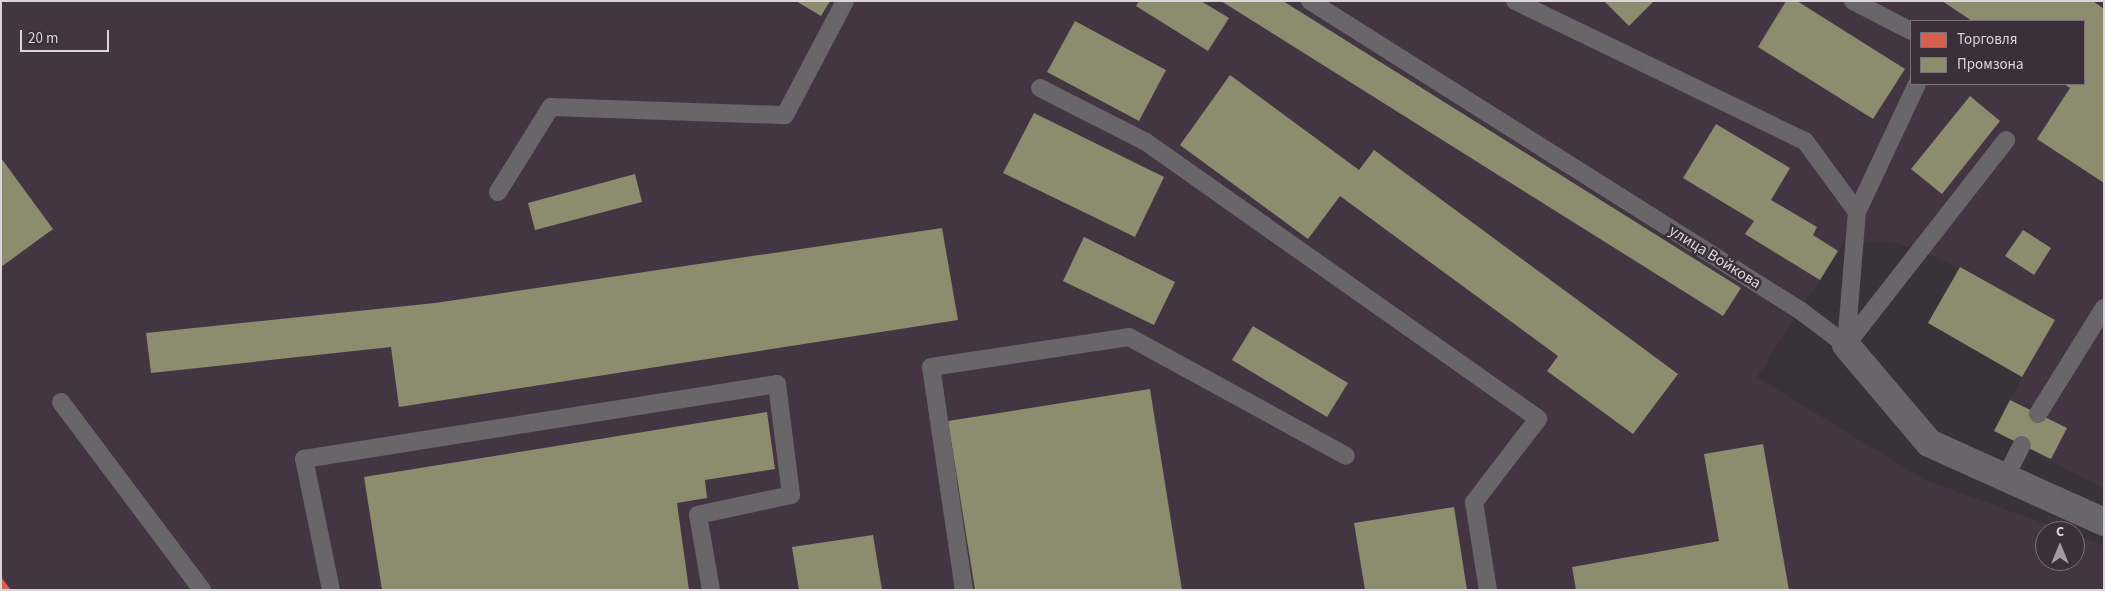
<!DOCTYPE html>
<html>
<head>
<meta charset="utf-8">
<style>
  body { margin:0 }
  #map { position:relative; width:2105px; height:591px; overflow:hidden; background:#383338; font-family:"Source Sans 3",sans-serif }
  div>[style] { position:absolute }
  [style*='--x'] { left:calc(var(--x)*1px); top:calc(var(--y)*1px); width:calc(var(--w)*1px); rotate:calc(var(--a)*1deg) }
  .built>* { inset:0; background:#443542 }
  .shops>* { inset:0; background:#d6604d }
  .industry>* { inset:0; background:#8c8c6e }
  .lane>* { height:18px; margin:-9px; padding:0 9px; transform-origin:9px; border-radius:9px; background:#686668 }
  .street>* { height:28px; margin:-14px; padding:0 14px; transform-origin:14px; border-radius:14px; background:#686668 }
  span { translate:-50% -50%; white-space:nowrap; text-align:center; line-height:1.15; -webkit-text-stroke:5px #3b3039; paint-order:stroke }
  .street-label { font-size:16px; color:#dbd4da }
  .frame { position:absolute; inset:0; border:2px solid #dbd4da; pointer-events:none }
  .legend { position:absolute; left:1910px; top:20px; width:175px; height:65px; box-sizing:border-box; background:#3b3039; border:1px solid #7b7279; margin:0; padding:6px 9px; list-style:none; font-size:15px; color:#dbd4da }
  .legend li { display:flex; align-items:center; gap:10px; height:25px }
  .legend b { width:25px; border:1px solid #7b7279 }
  .north { position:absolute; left:2035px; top:521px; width:50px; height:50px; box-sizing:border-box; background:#3b3039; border:1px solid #7b7279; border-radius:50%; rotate:0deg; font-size:14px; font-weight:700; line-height:20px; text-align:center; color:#dbd4da }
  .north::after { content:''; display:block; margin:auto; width:18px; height:22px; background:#a29ca1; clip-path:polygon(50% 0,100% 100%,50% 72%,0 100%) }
  .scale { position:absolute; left:20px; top:30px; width:89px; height:22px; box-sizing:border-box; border:2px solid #dbd4da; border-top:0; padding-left:6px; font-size:15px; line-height:18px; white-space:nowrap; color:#dbd4da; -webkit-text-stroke:4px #3b3039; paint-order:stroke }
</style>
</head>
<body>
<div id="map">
  <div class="built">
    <div style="clip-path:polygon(evenodd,1px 1px,2104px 1px,2104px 489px,1994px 431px,2022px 377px,1928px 323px,1960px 267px,1898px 243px,1844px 242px,1757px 377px,1923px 479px,2065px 531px,2045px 531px,2045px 561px,2075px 561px,2075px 535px,2104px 545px,2104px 590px,1px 590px,1px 1px,1911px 21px,2084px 21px,2084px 84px,1911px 84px,1911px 21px)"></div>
  </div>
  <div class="shops">
    <div style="clip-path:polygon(1px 577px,11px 590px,1px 590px)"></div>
  </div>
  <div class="industry">
    <div style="clip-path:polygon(796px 1px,830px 1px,821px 16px)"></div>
    <div style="clip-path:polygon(1139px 1px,1201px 1px,1229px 18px,1208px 51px,1136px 6px)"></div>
    <div style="clip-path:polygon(1221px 1px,1283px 1px,1741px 288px,1723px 316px)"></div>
    <div style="clip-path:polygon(1604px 1px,1654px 1px,1629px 26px)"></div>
    <div style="clip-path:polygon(1786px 1px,1797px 1px,1905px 69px,1873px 119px,1758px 47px)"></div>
    <div style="clip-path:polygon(1942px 1px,2093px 1px,2104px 9px,2104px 183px,2037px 139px,2070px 88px,2064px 84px,2084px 84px,2084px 21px,1972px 21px)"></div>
    <div style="clip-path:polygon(1075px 21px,1166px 70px,1139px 121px,1047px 72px)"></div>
    <div style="clip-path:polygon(1230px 75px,1359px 170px,1374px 150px,1678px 374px,1633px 434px,1547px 371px,1558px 356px,1340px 196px,1308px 239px,1180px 145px)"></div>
    <div style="clip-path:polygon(1970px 96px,2000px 121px,1942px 194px,1911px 169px)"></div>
    <div style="clip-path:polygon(1034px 113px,1164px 177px,1135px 237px,1003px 173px)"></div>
    <div style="clip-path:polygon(1716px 124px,1790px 168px,1771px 200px,1817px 227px,1813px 235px,1838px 251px,1820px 280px,1745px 234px,1754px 221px,1683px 178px)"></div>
    <div style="clip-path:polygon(1px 158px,53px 229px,1px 267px)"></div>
    <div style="clip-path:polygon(635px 174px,642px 202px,535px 230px,528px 203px)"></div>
    <div style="clip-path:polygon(942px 228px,958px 320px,399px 407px,391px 347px,151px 373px,146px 333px,435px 303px)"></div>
    <div style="clip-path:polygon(2023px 230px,2051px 248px,2034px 275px,2005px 256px)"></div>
    <div style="clip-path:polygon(1084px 237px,1175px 282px,1154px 325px,1063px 281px)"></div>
    <div style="clip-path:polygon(1960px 267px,2055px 320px,2022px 377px,1928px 323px)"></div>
    <div style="clip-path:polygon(1253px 326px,1348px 383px,1327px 417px,1232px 360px)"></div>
    <div style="clip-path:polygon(1150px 389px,1182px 590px,975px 590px,948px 421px)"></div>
    <div style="clip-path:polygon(2010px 400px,2067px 428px,2051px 459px,1994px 431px)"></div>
    <div style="clip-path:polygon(767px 412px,775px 469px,705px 480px,707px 498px,677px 503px,689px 590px,382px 590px,364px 477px)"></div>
    <div style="clip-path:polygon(1763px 444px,1789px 590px,1576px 590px,1572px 567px,1719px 541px,1704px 454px)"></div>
    <div style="clip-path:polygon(1454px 507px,1467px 590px,1365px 590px,1354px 523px)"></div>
    <div style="clip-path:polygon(873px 535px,882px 590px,799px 590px,792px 547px)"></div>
  </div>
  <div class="lane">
    <div style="--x:1310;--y:1;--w:581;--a:32.27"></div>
    <div style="--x:1801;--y:311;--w:56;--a:37.1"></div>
    <div style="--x:1515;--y:1;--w:322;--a:25.8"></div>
    <div style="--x:1805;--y:141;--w:88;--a:53.8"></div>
    <div style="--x:1853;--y:1;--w:65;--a:27.3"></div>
    <div style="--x:1040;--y:88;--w:119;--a:27"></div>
    <div style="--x:1146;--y:142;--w:480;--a:35.2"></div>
    <div style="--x:1538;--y:419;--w:105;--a:127.6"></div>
    <div style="--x:1474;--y:502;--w:89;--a:81"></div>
    <div style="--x:498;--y:192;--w:100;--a:-58.1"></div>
    <div style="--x:551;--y:107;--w:234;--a:2"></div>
    <div style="--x:785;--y:115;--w:129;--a:-62.2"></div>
    <div style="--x:1846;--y:345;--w:133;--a:-85.3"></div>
    <div style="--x:1857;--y:212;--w:141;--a:-64.9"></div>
    <div style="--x:1846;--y:345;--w:260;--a:-52"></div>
    <div style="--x:61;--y:402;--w:235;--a:53.1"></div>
    <div style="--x:2038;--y:414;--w:125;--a:-58.1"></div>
    <div style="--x:2005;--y:478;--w:37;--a:-63"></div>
    <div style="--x:331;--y:590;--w:134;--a:-101.6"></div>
    <div style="--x:304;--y:459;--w:479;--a:-9"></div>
    <div style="--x:777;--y:384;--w:112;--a:82.8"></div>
    <div style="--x:791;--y:495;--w:95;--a:167.9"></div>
    <div style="--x:698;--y:515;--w:76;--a:80.2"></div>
    <div style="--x:964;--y:590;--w:225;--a:-98.4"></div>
    <div style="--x:931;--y:367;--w:200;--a:-8.6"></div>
    <div style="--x:1129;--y:337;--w:247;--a:28.7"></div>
  </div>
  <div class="street">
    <div style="--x:1846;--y:345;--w:128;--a:49.7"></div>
    <div style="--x:1929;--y:443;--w:192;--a:24.3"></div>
  </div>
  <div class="street-label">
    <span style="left:1715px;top:257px;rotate:32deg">улица Войкова</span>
  </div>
  <div class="frame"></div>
  <ul class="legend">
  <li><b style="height:14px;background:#d6604d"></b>Торговля</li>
  <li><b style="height:14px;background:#8c8c6e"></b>Промзона</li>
  </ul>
  <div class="north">С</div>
  <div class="scale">20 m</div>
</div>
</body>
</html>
